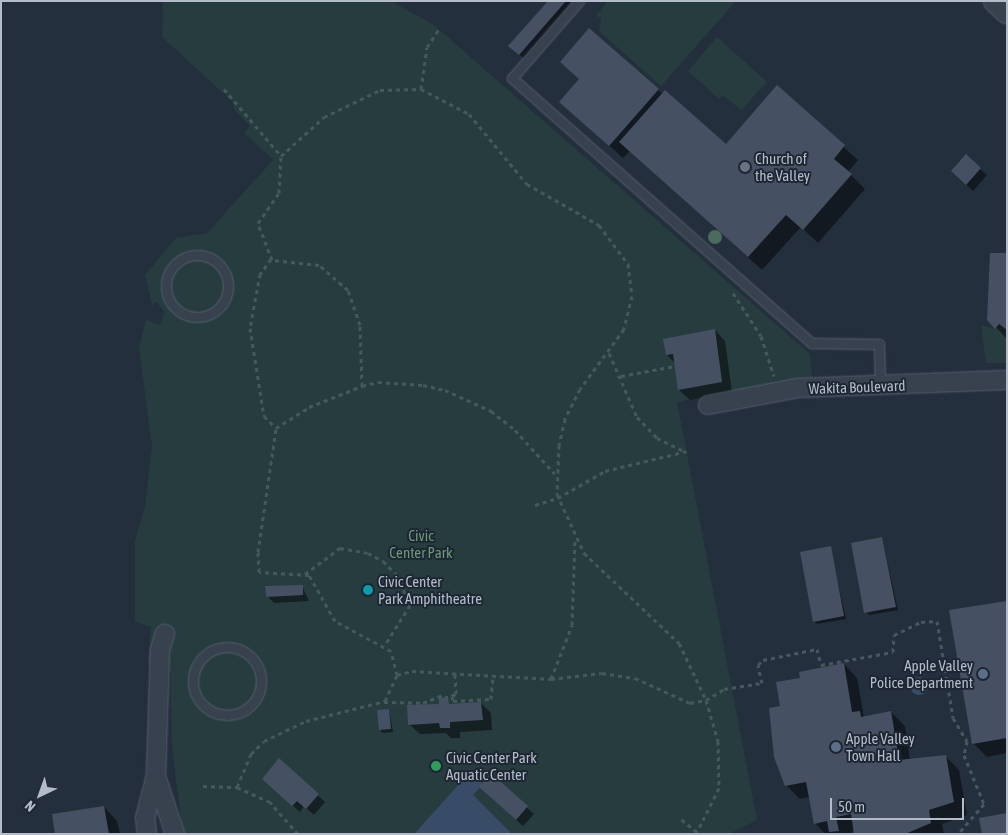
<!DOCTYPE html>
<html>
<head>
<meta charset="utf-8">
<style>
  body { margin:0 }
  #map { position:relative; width:1008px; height:835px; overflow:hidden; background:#242f3e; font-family:"Asap Condensed",sans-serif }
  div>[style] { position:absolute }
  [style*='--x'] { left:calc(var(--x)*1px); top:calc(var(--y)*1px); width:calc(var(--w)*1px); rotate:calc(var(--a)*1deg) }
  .green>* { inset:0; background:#263c3f }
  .water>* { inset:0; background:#394c67 }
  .round { border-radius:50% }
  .shadow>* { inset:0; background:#0007 }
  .building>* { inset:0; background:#455162 }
  .path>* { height:3px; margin-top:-1.5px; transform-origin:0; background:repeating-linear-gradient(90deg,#44595c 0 4px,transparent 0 8px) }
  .roads { filter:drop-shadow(0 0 1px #565f6c) drop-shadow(0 0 1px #565f6c) }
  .service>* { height:9px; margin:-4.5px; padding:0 4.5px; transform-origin:4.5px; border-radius:4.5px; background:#38414e }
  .service>.ring { margin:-4.5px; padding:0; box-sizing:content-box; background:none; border:9px solid #38414e; border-radius:50% }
  .minor>* { height:18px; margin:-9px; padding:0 9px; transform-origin:9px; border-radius:9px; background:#38414e }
  .tertiary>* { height:22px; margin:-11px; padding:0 11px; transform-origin:11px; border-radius:11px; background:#38414e }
  .trees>* { width:14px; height:14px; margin:-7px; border-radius:50%; background:#4b6a5d }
  .dots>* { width:14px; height:14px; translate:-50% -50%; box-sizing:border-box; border:2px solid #1d2633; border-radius:50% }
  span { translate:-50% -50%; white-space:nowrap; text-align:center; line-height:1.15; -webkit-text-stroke:4px #1d2633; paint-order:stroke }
  .poi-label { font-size:15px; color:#b4bcc9 }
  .left { translate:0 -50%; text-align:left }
  .right { translate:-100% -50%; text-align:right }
  .street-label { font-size:15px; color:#b4bcc9 }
  .park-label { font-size:15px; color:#6b9a76 }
  .frame { position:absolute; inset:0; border:2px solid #b4bcc9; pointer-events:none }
  .north { position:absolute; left:15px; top:770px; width:50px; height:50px; -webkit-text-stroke:4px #1d2633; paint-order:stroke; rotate:222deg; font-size:14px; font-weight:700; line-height:20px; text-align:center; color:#b4bcc9 }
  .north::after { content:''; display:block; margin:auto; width:18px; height:22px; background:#b4bcc9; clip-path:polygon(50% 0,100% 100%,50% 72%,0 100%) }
  .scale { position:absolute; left:830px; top:798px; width:134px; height:22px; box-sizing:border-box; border:2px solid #b4bcc9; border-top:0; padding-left:6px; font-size:15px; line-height:18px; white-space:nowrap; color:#b4bcc9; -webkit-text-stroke:4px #1d2633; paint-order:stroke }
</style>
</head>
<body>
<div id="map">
  <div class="green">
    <div style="clip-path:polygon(163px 1px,391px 1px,400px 6px,434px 25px,810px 354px,812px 378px,677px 402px,757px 820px,729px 834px,183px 834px,172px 748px,170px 665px,148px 663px,151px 627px,135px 622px,135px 540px,145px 506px,152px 446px,139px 348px,146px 319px,159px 325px,165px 313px,157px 302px,152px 305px,145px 275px,176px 238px,207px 233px,273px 160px,244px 133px,250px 126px,234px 109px,233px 102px,162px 37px)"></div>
    <div style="clip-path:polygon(608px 1px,736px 1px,661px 86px,599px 31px,601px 19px,596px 15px)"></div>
    <div style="clip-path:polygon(717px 37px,767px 82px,741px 110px,723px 95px,719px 99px,688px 71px)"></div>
    <div style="clip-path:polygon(999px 324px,1007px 330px,1007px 363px,986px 363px,981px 325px,995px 329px)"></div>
  </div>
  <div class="water">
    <div class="round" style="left:910px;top:677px;width:18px;height:18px"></div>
    <div style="clip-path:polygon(470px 772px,483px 784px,473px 795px,512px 834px,415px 833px)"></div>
  </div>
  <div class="shadow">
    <div style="clip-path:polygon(549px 1px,585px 1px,530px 64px,510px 46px)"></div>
    <div style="clip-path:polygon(778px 87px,858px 160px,848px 172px,865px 189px,818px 243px,801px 227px,762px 270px,630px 151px,623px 158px,561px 102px,658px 90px,726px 146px)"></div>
    <div style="clip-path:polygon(980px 169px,987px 175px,973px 191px,959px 178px)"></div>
    <div style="clip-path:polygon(1007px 254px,1007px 339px,988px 319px,989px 274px)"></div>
    <div style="clip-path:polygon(715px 330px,725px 341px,732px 392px,690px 400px,679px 390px,675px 363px,667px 355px)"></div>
    <div style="clip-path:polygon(882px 538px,898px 610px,869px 615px,866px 612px)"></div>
    <div style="clip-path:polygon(830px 548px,846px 619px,817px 624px,814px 621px)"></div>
    <div style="clip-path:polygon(302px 586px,309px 601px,274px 603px,267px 596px)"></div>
    <div style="clip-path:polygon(1007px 602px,1007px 753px,987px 757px,973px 743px)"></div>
    <div style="clip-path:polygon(844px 664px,857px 678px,864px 718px,891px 712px,905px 726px,910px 760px,945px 756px,959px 770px,967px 815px,942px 824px,944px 834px,856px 834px,855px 829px,850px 834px,825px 834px,815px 823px,810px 797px,800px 799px,786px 785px,778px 767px,770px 709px,782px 707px,801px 679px)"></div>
    <div style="clip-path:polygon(481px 703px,491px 713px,492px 730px,460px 732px,460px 738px,451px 738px,446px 733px,420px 734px,409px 724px,449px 705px)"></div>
    <div style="clip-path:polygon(389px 710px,393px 732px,383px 733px,380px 730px)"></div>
    <div style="clip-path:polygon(279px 760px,325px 802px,314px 815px,304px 806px,300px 812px,270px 785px)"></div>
    <div style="clip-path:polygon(491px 775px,534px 814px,523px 826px,487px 794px)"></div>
    <div style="clip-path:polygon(104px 807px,117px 821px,120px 834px,56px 834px)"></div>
  </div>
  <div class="building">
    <div style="clip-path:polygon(548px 1px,566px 1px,519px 55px,508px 46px)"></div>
    <div style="clip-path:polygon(589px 28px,659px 89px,609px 146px,559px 102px,579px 79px,560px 62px)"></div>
    <div style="clip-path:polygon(777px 85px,845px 145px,834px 159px,852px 174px,803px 230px,786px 215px,748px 257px,619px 142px,665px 90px,726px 144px)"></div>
    <div style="clip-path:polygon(966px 154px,981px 168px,966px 185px,951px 171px)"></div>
    <div style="clip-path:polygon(990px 253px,1007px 253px,1007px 330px,999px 324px,995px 329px,987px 320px)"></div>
    <div style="clip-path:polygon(715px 329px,722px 382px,678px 390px,673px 354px,666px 355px,663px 339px)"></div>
    <div style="clip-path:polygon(882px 537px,896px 607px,864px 613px,851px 543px)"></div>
    <div style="clip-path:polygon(831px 546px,844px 616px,813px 622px,800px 552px)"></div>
    <div style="clip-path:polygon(303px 585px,303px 595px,266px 597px,265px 586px)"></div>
    <div style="clip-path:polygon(1007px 601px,1007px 738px,972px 744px,949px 610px)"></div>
    <div style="clip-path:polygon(844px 663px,852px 712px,860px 711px,861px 717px,891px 711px,899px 760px,946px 755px,954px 802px,929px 810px,931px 823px,905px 834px,854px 834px,851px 814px,836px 817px,839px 831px,829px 832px,827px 821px,814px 824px,806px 782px,785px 786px,774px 757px,769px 708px,780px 706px,776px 682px,800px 678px,799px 672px)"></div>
    <div style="clip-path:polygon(439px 698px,448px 698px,449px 704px,481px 702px,483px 720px,450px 722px,450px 728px,440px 728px,439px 723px,408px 725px,407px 705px,439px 704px)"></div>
    <div style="clip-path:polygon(389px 709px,391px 729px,379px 730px,377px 710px)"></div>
    <div style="clip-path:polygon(279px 758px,319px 794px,306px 809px,297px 801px,292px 806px,262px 779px)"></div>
    <div style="clip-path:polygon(491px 773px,528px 806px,516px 820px,479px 787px)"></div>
    <div style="clip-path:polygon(104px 806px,109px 834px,55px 834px,52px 814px)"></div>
    <div style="clip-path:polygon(1007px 813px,1007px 834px,982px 834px,979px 818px)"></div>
  </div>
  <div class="path">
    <div style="--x:224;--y:89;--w:88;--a:49.6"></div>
    <div style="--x:421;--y:89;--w:42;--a:-81.9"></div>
    <div style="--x:427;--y:47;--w:22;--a:-56"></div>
    <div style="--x:271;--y:259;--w:19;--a:126"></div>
    <div style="--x:260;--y:274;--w:55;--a:100.5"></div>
    <div style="--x:250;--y:328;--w:89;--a:81"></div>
    <div style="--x:264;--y:416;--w:17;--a:45"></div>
    <div style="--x:733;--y:293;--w:51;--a:56.9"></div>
    <div style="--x:761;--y:336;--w:42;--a:72"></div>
    <div style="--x:609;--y:353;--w:70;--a:66.4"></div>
    <div style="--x:637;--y:417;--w:29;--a:46"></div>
    <div style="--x:657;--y:438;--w:30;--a:26"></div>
    <div style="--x:621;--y:376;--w:55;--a:-10.5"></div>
    <div style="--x:362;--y:386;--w:61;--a:-91.9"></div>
    <div style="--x:360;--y:325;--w:37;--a:-109"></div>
    <div style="--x:348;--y:290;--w:38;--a:-139"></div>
    <div style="--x:319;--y:265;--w:47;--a:-173.9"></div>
    <div style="--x:272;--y:260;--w:40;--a:-111"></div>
    <div style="--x:258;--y:223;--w:37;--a:-55"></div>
    <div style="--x:279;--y:193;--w:37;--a:-87"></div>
    <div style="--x:281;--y:156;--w:58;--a:-42.2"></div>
    <div style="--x:324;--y:117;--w:62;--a:-25.7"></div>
    <div style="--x:380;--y:90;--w:41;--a:-1.4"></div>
    <div style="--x:421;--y:89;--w:54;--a:27.5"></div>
    <div style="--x:469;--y:114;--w:91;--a:50.4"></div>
    <div style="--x:527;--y:184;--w:83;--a:29.7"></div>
    <div style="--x:599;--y:225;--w:49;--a:53.4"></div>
    <div style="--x:628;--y:264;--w:32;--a:83"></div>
    <div style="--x:632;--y:296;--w:34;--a:104"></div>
    <div style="--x:624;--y:329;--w:74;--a:126.3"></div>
    <div style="--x:580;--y:389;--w:34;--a:117"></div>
    <div style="--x:565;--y:419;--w:27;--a:103"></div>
    <div style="--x:559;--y:445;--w:49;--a:92.3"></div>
    <div style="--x:557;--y:494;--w:65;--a:65.4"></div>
    <div style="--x:584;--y:553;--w:131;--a:43.5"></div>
    <div style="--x:679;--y:643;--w:63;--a:64.7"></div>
    <div style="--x:706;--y:700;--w:21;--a:-31"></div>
    <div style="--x:724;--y:689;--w:38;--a:-9"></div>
    <div style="--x:762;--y:683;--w:18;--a:-103"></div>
    <div style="--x:758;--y:665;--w:7;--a:-45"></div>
    <div style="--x:763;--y:660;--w:55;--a:-11.5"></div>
    <div style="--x:817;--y:649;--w:16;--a:76"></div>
    <div style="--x:821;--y:665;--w:73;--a:-10.2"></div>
    <div style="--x:893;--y:652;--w:17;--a:-87"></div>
    <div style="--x:894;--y:635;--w:30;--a:-26"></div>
    <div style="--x:921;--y:622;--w:16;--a:-4"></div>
    <div style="--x:937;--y:621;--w:98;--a:80.6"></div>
    <div style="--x:953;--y:718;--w:27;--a:59"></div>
    <div style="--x:967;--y:741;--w:14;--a:102"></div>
    <div style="--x:964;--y:755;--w:53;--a:67.8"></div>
    <div style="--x:984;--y:804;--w:40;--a:131"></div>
    <div style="--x:535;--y:505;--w:24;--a:-17"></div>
    <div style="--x:558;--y:498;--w:54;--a:-29.9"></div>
    <div style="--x:605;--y:471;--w:84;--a:-13.7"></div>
    <div style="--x:305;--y:574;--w:44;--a:-36.6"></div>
    <div style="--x:340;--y:548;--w:28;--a:10"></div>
    <div style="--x:368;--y:553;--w:17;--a:28"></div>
    <div style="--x:383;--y:561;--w:20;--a:45"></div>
    <div style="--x:397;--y:575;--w:33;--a:67"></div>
    <div style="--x:410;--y:605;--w:47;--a:122"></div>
    <div style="--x:397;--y:675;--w:25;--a:-104"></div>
    <div style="--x:391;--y:651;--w:64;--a:-151.8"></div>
    <div style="--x:335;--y:621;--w:53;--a:-119.5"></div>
    <div style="--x:309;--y:575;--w:50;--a:-176.6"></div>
    <div style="--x:259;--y:572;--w:20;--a:-93"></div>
    <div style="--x:258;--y:552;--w:125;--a:-81.7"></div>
    <div style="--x:276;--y:428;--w:39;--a:-32"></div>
    <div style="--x:309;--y:407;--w:57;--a:-21.6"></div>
    <div style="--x:362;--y:386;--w:16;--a:-14"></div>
    <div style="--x:378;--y:382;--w:45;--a:3.8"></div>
    <div style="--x:423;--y:385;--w:23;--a:13"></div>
    <div style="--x:445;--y:390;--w:51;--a:24.5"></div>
    <div style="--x:491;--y:411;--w:31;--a:38"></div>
    <div style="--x:515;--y:430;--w:59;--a:47.7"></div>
    <div style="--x:551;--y:679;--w:58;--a:-68.7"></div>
    <div style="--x:572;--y:625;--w:86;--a:-88"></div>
    <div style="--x:452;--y:696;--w:5;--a:79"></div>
    <div style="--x:453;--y:701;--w:38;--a:-3"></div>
    <div style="--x:491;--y:699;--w:24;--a:-85"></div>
    <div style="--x:444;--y:698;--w:13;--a:-18"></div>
    <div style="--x:456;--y:694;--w:21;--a:-93"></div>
    <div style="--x:384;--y:702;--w:39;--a:1"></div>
    <div style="--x:423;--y:703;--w:22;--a:-22"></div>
    <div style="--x:203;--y:786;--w:34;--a:2"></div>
    <div style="--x:298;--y:834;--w:43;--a:-131.2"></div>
    <div style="--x:270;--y:802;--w:36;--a:-156"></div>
    <div style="--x:237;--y:787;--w:36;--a:-67"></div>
    <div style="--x:251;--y:754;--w:18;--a:-45"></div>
    <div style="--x:264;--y:741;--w:47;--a:-25.5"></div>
    <div style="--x:306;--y:721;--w:81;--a:-14.2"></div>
    <div style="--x:385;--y:701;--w:29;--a:-65"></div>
    <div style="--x:397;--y:675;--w:16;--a:-15"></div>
    <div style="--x:412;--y:671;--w:139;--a:3.3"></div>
    <div style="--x:551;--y:679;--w:51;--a:-6.7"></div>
    <div style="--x:602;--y:673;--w:33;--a:9"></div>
    <div style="--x:635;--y:678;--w:60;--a:24.4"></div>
    <div style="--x:690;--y:703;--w:16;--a:-11"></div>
    <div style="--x:706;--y:700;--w:43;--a:73.7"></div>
    <div style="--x:718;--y:741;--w:47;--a:88.8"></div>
    <div style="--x:719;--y:788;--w:49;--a:116.6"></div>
    <div style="--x:697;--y:832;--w:22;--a:-141"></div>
  </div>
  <div class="roads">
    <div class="service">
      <div style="--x:579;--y:1;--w:102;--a:131"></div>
      <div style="--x:512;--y:78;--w:400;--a:41.5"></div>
      <div style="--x:812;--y:343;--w:67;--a:0.9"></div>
      <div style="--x:879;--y:344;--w:42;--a:88.6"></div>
      <div class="ring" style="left:166px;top:255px;width:53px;height:53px"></div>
      <div class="ring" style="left:193px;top:647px;width:59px;height:59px"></div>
    </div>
    <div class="minor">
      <div style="--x:708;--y:405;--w:92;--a:-10.7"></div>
      <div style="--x:798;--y:388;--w:209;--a:-2.2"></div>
      <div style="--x:156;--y:776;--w:61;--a:71.9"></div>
      <div style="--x:147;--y:834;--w:16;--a:-97"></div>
      <div style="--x:145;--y:818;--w:43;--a:-75.3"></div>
      <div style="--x:156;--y:776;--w:126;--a:-88.2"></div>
      <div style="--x:160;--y:650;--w:17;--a:-73"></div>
    </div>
    <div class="tertiary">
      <div style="--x:995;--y:1;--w:16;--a:43"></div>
    </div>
  </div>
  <div class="trees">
    <div style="left:715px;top:237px"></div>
  </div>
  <div class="dots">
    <div style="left:745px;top:167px;background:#6b7280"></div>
    <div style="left:368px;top:590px;background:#0f9aa8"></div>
    <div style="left:983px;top:674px;background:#5c6f8a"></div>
    <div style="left:836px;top:747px;background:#5c6f8a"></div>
    <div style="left:436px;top:766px;background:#2e9e5b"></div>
  </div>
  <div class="poi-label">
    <span class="left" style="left:755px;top:167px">Church of<br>the Valley</span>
    <span class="left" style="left:378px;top:590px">Civic Center<br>Park Amphitheatre</span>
    <span class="right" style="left:973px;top:674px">Apple Valley<br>Police Department</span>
    <span class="left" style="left:846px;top:747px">Apple Valley<br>Town Hall</span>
    <span class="left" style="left:446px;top:766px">Civic Center Park<br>Aquatic Center</span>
  </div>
  <div class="street-label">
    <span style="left:857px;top:387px;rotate:-2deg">Wakita Boulevard</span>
  </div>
  <div class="park-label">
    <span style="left:421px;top:544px">Civic<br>Center Park</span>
  </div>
  <div class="frame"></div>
  <div class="north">N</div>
  <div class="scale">50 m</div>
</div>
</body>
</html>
